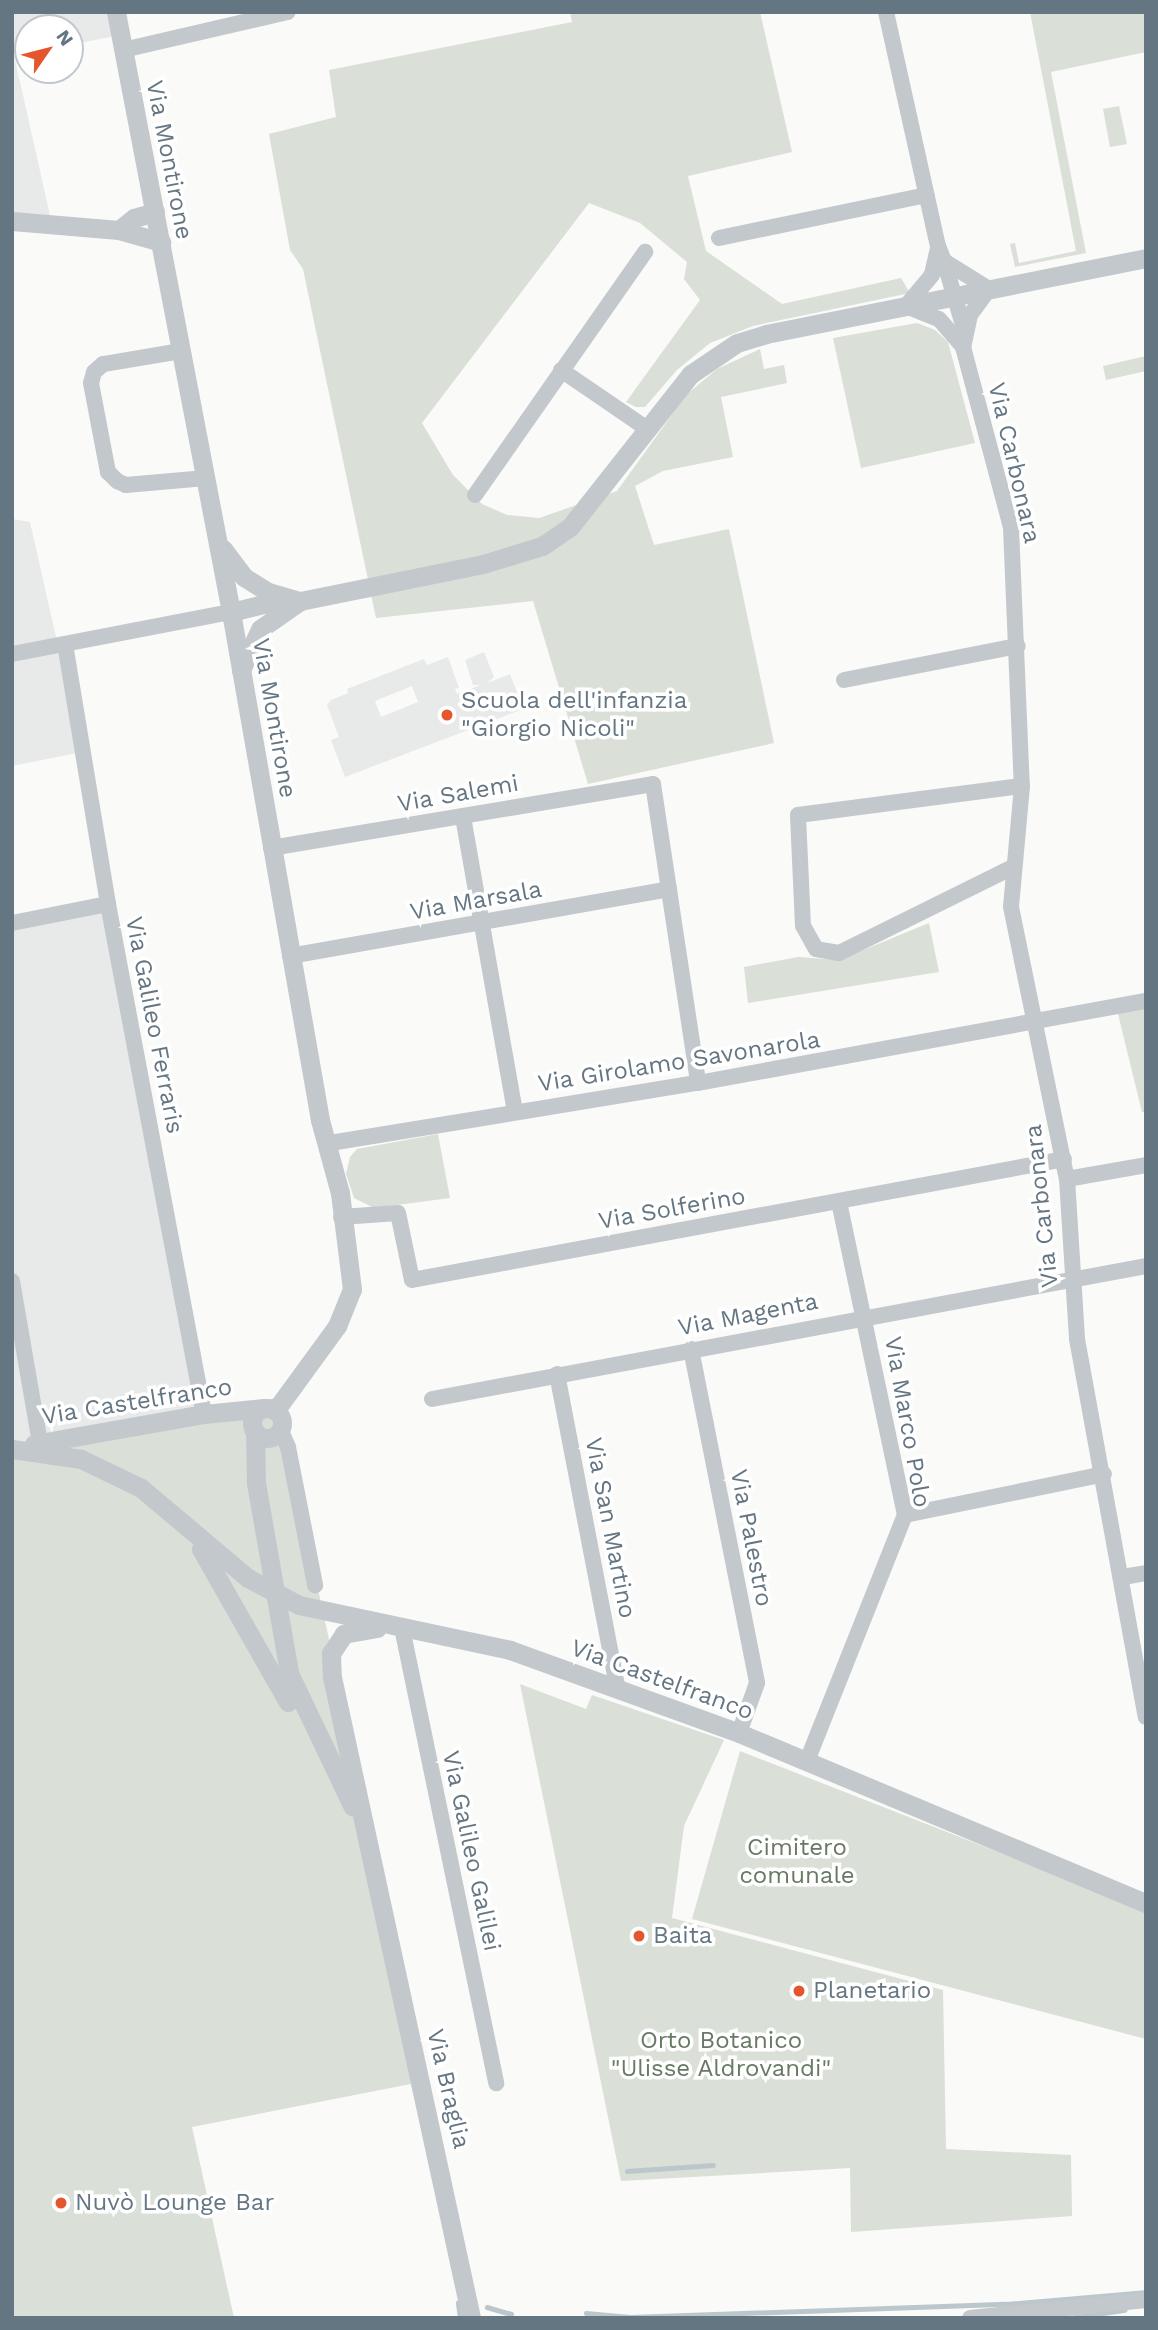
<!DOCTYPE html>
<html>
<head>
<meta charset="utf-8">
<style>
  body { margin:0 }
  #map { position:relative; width:1158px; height:2330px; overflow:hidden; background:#fafaf8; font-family:"Work Sans",sans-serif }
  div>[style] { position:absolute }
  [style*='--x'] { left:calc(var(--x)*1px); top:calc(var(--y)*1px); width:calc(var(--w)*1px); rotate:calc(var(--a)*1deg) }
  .built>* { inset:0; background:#e8e9e9 }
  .green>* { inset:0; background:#dadfd7 }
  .stream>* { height:4.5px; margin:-2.25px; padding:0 2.25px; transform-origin:2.25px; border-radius:2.25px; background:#bbc7cb }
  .minor>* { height:16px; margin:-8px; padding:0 8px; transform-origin:8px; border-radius:8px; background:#c3c8cc }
  .tertiary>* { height:19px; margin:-9.5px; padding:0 9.5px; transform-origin:9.5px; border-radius:9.5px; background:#c3c8cc }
  .tertiary>.ring { margin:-9.5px; padding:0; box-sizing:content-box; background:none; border:19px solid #c3c8cc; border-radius:50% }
  .dots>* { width:19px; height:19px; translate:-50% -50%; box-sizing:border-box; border:4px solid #fff; border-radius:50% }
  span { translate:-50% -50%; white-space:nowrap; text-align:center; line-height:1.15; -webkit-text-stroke:7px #fff; paint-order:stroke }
  .street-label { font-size:24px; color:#657683 }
  .poi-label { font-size:24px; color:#657683 }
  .left { translate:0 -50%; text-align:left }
  .park-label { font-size:24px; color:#687a64 }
  .frame { position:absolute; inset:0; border:14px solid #657683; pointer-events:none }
  .north { position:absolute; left:14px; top:14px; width:70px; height:70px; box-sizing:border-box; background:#fff; border:2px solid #c1c8cd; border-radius:50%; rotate:55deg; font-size:19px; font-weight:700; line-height:28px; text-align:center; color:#657683 }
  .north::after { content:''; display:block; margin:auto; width:24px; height:32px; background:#e4572e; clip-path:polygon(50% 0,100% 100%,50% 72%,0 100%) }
</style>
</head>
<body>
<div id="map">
  <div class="built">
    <div style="clip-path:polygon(12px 12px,111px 12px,115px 36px,70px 45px,70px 28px,28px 28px,28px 53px,14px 55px,51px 220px,12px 215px)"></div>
    <div style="clip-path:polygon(12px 519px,30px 522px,82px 752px,12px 766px)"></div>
    <div style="clip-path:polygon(evenodd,484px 652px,494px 677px,487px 683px,510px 674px,523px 709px,345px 777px,331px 740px,339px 737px,327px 705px,331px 700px,348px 693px,347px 689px,424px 659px,427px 665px,448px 657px,459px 688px,455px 689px,457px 694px,481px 685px,473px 685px,465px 660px,484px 652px,412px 686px,418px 702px,381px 717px,375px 701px,412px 686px)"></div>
    <div style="clip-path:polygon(111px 904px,206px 1411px,12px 1448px,12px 925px)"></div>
  </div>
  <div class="green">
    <div style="clip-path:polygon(570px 12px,760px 12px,792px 152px,688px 176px,706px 251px,782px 304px,901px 278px,910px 293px,753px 326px,710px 343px,677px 370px,645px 407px,636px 407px,626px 402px,700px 300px,684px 279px,687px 262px,640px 223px,589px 203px,422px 423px,453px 475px,482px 504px,507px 515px,539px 518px,617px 491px,686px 395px,717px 369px,760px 349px,764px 369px,784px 365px,787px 383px,721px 397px,733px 457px,663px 471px,635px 486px,654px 545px,729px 529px,774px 743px,588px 784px,533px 601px,376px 618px,303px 269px,290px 250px,269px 134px,336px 117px,329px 70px,572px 22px)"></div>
    <div style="clip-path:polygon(1030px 12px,1146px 12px,1146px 52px,1051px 72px,1086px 253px,1015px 267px,1010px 244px,1015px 243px,1019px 263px,1076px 251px)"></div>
    <div style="clip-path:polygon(1119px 106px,1127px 144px,1110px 147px,1103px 109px)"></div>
    <div style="clip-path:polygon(917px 323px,935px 330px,948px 342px,975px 443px,861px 468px,833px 338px)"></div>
    <div style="clip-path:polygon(1146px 356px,1146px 371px,1106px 380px,1103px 366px)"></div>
    <div style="clip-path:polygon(929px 923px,939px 972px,748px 1003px,744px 967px,798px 957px,839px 960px)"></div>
    <div style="clip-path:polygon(1146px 1000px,1146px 1112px,1142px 1112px,1116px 1006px)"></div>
    <div style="clip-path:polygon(438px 1134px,450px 1198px,374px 1208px,354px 1198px,346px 1174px,350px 1157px,357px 1149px)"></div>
    <div style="clip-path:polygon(276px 1398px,426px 2081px,192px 2127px,234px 2318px,12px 2318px,12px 1448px)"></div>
    <div style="clip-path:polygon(520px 1684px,586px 1709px,592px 1695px,724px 1740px,684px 1826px,672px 1918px,943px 1990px,946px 2149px,1071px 2155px,1072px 2216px,851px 2232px,850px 2168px,621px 2181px)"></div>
    <div style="clip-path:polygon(740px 1751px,1146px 1910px,1146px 2039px,692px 1919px)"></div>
  </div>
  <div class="stream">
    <div style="--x:627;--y:2171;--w:86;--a:-4"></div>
    <div style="--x:487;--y:2307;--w:25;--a:16"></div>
    <div style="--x:586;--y:2313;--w:44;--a:5.2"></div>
    <div style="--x:630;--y:2317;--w:376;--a:-2"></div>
    <div style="--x:1006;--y:2304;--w:141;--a:-4.9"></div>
    <div style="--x:460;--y:2318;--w:15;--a:-98"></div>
    <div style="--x:458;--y:2303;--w:6;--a:-31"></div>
    <div style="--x:1070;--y:2318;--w:55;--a:-8.4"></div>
  </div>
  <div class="minor">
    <div style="--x:886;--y:12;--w:240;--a:77.5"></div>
    <div style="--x:938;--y:246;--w:16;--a:68"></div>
    <div style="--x:944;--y:261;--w:53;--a:31.9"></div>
    <div style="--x:989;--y:289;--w:32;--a:126"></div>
    <div style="--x:970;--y:315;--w:33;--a:102"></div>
    <div style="--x:963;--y:347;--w:187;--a:75.1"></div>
    <div style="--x:1011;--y:528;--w:258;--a:87.6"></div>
    <div style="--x:1022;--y:786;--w:121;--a:95.2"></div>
    <div style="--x:1011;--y:907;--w:278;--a:78.4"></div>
    <div style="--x:1067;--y:1179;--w:160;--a:86.4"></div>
    <div style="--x:1077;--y:1339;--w:384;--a:79.7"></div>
    <div style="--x:123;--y:50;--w:169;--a:-13"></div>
    <div style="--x:719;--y:238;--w:212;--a:-11.7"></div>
    <div style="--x:938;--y:248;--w:28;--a:103"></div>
    <div style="--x:932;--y:275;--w:40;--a:130"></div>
    <div style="--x:906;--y:306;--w:35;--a:22"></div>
    <div style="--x:939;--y:319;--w:37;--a:49"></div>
    <div style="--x:944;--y:261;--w:74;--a:73.5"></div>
    <div style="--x:181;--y:351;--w:79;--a:170.5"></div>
    <div style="--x:103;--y:364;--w:12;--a:138"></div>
    <div style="--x:94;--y:372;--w:11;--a:105"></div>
    <div style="--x:91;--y:383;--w:91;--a:79.2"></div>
    <div style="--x:108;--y:472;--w:13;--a:45"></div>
    <div style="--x:117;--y:481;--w:10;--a:24"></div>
    <div style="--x:126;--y:485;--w:80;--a:-5"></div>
    <div style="--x:561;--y:370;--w:103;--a:34.3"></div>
    <div style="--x:475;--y:495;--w:297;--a:-55"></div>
    <div style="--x:65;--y:644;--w:264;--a:80.6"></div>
    <div style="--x:108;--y:904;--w:519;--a:79.34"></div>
    <div style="--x:12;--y:654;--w:223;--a:-10.9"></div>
    <div style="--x:844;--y:680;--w:177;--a:-11.1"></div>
    <div style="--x:463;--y:817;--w:299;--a:80"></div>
    <div style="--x:271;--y:848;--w:387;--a:-9.5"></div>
    <div style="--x:653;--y:784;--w:302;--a:81.4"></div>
    <div style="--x:1011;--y:868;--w:192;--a:153.7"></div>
    <div style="--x:839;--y:953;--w:23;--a:-170"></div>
    <div style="--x:816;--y:949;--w:26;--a:-119"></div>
    <div style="--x:803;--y:926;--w:111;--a:-92.6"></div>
    <div style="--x:798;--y:815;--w:226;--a:-7.4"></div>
    <div style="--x:12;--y:923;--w:98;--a:-11.2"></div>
    <div style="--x:290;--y:956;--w:385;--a:-10"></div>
    <div style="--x:330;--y:1143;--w:373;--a:-9.3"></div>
    <div style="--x:698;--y:1083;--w:455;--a:-10.4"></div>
    <div style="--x:1067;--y:1179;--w:80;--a:-10"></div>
    <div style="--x:341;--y:1217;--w:57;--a:-4"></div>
    <div style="--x:398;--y:1213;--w:68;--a:78.2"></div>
    <div style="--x:412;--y:1280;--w:663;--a:-10.51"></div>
    <div style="--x:12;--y:1281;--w:164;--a:80.2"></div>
    <div style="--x:691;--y:1349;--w:340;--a:78.8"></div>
    <div style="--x:757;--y:1683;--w:53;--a:109.8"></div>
    <div style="--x:557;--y:1374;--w:322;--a:79.1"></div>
    <div style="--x:432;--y:1399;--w:726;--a:-10.55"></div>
    <div style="--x:280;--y:1429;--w:20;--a:66"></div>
    <div style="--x:288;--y:1447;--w:141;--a:78.9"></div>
    <div style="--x:905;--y:1515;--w:203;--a:-11.6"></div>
    <div style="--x:1123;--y:1577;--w:23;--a:-10"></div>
    <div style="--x:402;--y:1628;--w:465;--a:78.3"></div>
    <div style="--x:807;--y:1761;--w:265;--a:-68.3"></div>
    <div style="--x:905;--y:1515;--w:320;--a:-101.9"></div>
    <div style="--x:970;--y:2318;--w:177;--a:-5.8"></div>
  </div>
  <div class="tertiary">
    <div style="--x:116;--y:12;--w:611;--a:79.15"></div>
    <div style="--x:231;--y:612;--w:516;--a:80.06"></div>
    <div style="--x:320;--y:1120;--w:76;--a:74.7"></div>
    <div style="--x:340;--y:1193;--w:97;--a:82.9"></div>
    <div style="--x:352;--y:1289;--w:40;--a:112"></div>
    <div style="--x:337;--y:1326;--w:105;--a:126.1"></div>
    <div style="--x:12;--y:221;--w:107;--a:4.8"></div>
    <div style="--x:119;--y:230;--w:44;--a:15.9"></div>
    <div style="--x:119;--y:230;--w:19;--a:-39"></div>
    <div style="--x:134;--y:218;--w:22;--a:-16"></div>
    <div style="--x:223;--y:549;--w:35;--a:53"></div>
    <div style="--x:244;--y:577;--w:28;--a:32"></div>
    <div style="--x:268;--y:592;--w:33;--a:16"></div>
    <div style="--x:231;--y:612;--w:55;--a:-13.8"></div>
    <div style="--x:241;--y:670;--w:45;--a:-65.1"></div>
    <div style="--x:260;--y:629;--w:49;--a:-35"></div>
    <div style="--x:300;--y:601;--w:187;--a:-11.4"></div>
    <div style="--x:483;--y:564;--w:62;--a:-17"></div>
    <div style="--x:542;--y:546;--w:34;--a:-34"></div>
    <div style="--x:570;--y:527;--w:195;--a:-51.7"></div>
    <div style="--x:691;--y:374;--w:55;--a:-34"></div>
    <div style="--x:737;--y:343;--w:30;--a:-17"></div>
    <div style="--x:766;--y:334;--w:388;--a:-11.3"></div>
    <div class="ring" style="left:252px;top:1408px;width:11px;height:11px"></div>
    <div style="--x:255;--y:1431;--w:52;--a:88.9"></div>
    <div style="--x:256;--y:1483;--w:193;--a:80.1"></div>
    <div style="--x:289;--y:1673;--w:148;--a:64.5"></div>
    <div style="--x:34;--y:1444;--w:173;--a:-10"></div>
    <div style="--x:204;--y:1414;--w:60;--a:-5.7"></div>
    <div style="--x:12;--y:1449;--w:70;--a:8.2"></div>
    <div style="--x:81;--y:1459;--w:67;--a:25.8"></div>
    <div style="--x:141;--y:1488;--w:140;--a:40.1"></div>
    <div style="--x:248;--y:1578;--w:58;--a:27.9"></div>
    <div style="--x:299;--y:1605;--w:216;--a:12"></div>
    <div style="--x:510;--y:1650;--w:244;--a:19.9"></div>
    <div style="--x:739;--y:1733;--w:441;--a:22.7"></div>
    <div style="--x:201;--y:1549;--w:176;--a:60.4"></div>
    <div style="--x:377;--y:1628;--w:34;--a:170"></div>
    <div style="--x:344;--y:1634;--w:23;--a:124"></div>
    <div style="--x:331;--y:1653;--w:24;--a:88"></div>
    <div style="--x:332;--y:1677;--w:656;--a:77.76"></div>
  </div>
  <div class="dots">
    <div style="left:447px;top:715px;background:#e4572e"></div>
    <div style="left:639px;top:1936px;background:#e4572e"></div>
    <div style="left:799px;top:1991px;background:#e4572e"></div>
    <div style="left:61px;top:2203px;background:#e4572e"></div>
  </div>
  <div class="street-label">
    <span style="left:169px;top:160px;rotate:79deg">Via Montirone</span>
    <span style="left:1014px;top:463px;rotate:77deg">Via Carbonara</span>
    <span style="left:274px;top:718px;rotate:80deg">Via Montirone</span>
    <span style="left:458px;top:794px;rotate:-10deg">Via Salemi</span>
    <span style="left:476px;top:901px;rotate:-10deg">Via Marsala</span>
    <span style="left:154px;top:1025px;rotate:79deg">Via Galileo Ferraris</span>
    <span style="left:679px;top:1062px;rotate:-9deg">Via Girolamo Savonarola</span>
    <span style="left:1042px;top:1206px;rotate:-96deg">Via Carbonara</span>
    <span style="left:672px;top:1209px;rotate:-10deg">Via Solferino</span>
    <span style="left:748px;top:1315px;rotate:-11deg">Via Magenta</span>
    <span style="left:137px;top:1402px;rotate:-9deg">Via Castelfranco</span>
    <span style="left:907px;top:1422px;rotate:80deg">Via Marco Polo</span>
    <span style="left:610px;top:1528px;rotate:79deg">Via San Martino</span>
    <span style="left:751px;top:1538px;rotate:79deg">Via Palestro</span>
    <span style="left:662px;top:1680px;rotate:20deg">Via Castelfranco</span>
    <span style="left:471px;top:1851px;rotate:78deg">Via Galileo Galilei</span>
    <span style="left:448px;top:2089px;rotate:77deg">Via Braglia</span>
  </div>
  <div class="poi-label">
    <span class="left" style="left:461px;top:715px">Scuola dell'infanzia<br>"Giorgio Nicoli"</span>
    <span class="left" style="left:653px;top:1936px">Baita</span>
    <span class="left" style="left:813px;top:1991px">Planetario</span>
    <span class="left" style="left:75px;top:2203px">Nuvò Lounge Bar</span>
  </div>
  <div class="park-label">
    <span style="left:797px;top:1862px">Cimitero<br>comunale</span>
    <span style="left:721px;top:2055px">Orto Botanico<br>"Ulisse Aldrovandi"</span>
  </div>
  <div class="frame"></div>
  <div class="north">N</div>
</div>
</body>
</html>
